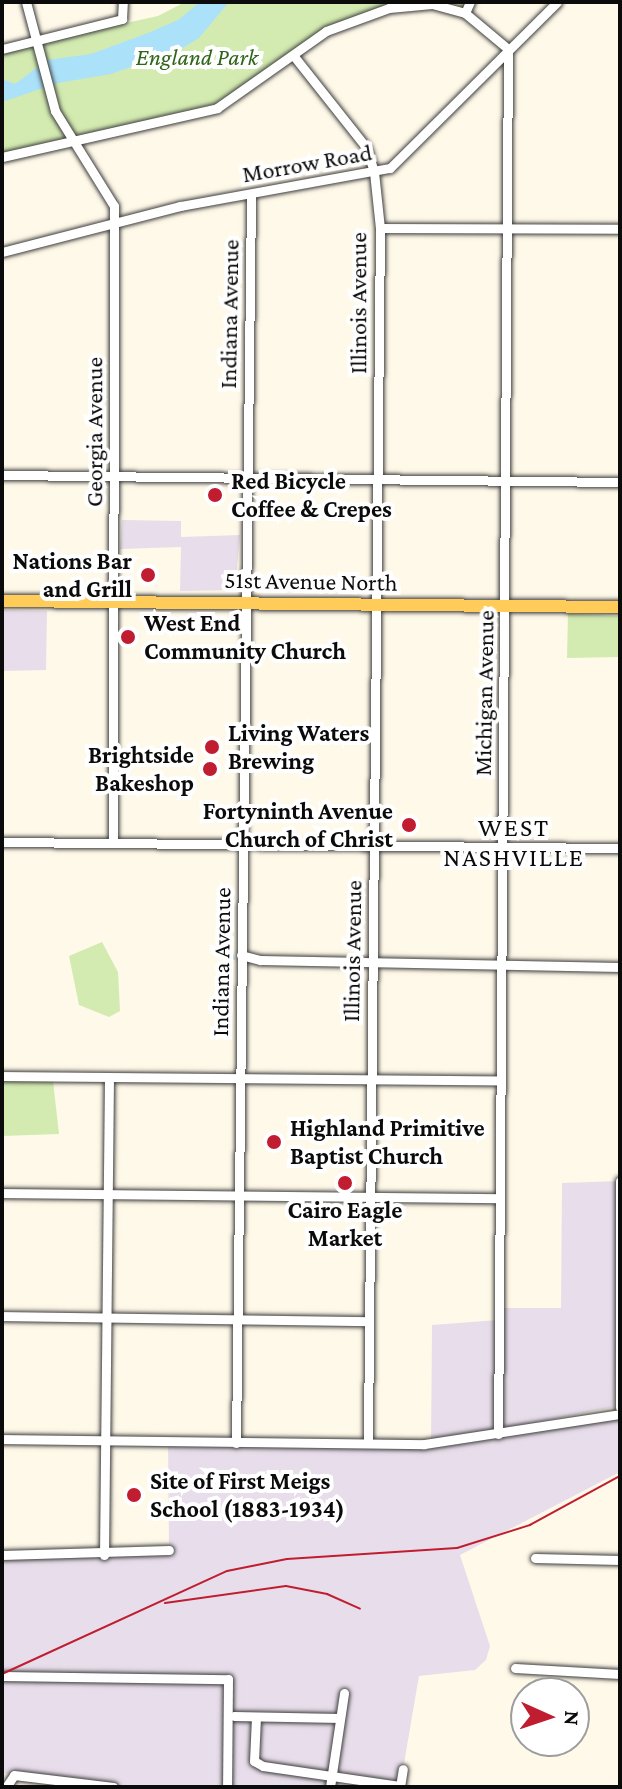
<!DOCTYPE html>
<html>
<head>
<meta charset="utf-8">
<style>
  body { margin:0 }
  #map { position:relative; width:622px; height:1789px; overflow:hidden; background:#fff9e9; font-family:"Crimson Pro",serif }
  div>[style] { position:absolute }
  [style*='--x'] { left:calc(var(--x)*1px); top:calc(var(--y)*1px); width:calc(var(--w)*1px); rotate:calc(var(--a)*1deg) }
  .industrial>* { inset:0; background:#e8deeb }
  .green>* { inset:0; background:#d3ebb1 }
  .water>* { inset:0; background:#abe1f9 }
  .stream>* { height:2px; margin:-1px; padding:0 1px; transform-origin:1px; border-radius:1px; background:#abe1f9 }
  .roads { filter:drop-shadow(0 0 2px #3e3e3e) drop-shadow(0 0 2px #3e3e3e) }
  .minor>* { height:9px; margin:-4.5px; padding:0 4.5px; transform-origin:4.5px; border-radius:4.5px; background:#fff }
  .major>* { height:12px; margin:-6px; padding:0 6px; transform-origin:6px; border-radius:6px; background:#ffcb59 }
  .rail>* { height:2px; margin:-1px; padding:0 1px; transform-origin:1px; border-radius:1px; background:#c01d30 }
  .dots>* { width:22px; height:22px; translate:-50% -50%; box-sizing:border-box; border:4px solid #fff; border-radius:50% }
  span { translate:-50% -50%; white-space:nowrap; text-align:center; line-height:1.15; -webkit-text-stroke:8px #fff; paint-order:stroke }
  .park-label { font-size:24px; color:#2e6519; font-style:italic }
  .street-label { font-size:24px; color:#0b0b0b }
  .poi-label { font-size:24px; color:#0b0b0b; font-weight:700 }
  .left { translate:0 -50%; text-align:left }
  .right { translate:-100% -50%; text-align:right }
  .neighbourhood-label { font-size:26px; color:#0b0b0b; letter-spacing:2px }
  .frame { position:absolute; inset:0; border:4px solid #0b0b0b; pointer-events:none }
  .north { position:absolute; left:510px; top:1677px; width:80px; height:80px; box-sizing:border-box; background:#fff; border:2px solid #9d9d9d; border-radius:50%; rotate:93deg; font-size:22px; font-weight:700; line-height:32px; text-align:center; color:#0b0b0b }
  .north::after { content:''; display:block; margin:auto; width:28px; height:36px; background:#c01d30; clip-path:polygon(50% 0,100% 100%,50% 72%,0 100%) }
</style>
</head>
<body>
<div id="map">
  <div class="industrial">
    <div style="clip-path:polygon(122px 520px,181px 521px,181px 537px,240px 535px,235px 590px,180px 591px,181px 547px,120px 549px)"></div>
    <div style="clip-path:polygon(2px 610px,47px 611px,46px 670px,2px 671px)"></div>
    <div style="clip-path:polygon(620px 1181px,614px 1407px,460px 1437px,620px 1414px,620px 1472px,460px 1555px,490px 1646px,486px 1660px,475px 1670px,419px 1676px,400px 1787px,115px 1787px,2px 1773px,2px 1555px,169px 1550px,168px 1443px,431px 1442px,432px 1325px,498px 1320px,499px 1308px,561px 1308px,562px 1183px)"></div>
  </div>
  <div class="green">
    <div style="clip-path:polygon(185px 2px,470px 2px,465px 13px,416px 4px,345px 21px,235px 100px,2px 157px,2px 50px,158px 16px)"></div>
    <div style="clip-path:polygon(568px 614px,620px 616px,620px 657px,567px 658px)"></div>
    <div style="clip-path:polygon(102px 942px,118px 972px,120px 1011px,109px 1017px,79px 1005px,69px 956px)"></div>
    <div style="clip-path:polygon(2px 1081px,53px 1081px,59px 1134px,2px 1136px)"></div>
  </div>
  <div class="water">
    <div style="clip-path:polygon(200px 2px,229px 2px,199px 38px,181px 49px,111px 74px,58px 83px,2px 102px,2px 79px,15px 84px,47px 60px,91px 54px,148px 33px,178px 20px)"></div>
  </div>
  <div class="stream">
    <div style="--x:227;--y:939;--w:21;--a:71"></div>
  </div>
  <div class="roads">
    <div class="minor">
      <div style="--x:26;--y:2;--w:113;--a:75.1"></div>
      <div style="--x:55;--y:111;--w:112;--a:58.2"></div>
      <div style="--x:114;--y:206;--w:636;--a:90.09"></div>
      <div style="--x:465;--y:13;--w:12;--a:-66"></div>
      <div style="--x:2;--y:49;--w:124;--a:-14"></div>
      <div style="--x:122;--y:19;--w:17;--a:-87"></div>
      <div style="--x:293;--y:55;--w:117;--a:51.6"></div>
      <div style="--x:366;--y:147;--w:26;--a:72"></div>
      <div style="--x:374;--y:172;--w:56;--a:83.9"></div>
      <div style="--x:380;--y:228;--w:1214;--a:90.57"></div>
      <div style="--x:2;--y:157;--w:221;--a:-12.8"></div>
      <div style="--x:217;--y:108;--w:133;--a:-35.2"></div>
      <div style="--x:326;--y:31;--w:67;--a:-20.1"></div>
      <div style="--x:389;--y:8;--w:43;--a:-5.3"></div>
      <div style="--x:432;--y:4;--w:34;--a:15"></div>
      <div style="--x:465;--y:13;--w:56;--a:39.9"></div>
      <div style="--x:508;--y:49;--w:1385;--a:90.41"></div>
      <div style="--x:380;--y:228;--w:240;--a:0.2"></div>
      <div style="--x:2;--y:252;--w:184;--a:-14.5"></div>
      <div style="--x:180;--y:206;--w:213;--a:-10.3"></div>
      <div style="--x:390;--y:168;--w:235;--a:-44.8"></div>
      <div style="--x:2;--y:475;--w:618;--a:0.65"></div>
      <div style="--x:2;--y:842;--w:618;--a:0.56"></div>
      <div style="--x:241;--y:955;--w:20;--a:15"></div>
      <div style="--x:260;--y:960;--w:360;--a:1.1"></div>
      <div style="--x:2;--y:1076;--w:497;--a:0.5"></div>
      <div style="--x:620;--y:1181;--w:226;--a:90"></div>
      <div style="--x:2;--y:1193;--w:496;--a:0.6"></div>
      <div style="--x:2;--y:1316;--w:366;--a:0.8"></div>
      <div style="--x:2;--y:1439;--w:422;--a:0.7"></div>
      <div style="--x:424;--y:1444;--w:198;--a:-8.7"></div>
      <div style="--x:236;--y:1443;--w:1249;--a:-89.31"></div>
      <div style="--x:2;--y:1555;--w:167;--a:-1.7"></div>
      <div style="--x:104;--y:1555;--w:477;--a:-89.4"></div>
      <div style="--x:535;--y:1558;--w:85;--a:1.3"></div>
      <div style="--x:515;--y:1668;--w:105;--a:3.3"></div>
      <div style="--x:2;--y:1676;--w:226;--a:0.8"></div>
      <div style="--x:228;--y:1679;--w:108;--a:90.5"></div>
      <div style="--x:234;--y:1716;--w:106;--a:1.1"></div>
      <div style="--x:256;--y:1717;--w:44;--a:92.6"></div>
      <div style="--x:254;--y:1761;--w:10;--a:29"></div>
      <div style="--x:263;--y:1766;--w:138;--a:8.3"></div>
      <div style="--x:6;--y:1787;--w:14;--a:-56"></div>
      <div style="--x:14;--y:1775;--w:100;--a:6.9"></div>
      <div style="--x:330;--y:1787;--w:95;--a:-81.5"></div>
      <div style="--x:400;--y:1787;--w:18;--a:-81"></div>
    </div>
    <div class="major">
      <div style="--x:2;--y:601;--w:618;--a:0.56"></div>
    </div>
  </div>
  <div class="rail">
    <div style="--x:165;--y:1603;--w:122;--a:-8"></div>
    <div style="--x:286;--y:1586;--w:42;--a:11"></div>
    <div style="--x:327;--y:1594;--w:36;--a:24"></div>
    <div style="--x:2;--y:1674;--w:247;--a:-24.6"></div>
    <div style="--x:227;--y:1571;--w:61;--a:-11.3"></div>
    <div style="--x:287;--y:1559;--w:170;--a:-3.7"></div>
    <div style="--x:457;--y:1548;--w:77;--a:-17.5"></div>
    <div style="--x:530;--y:1525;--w:102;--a:-28.6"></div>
  </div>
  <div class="dots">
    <div style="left:215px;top:495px;background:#c01d30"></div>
    <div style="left:148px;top:575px;background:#c01d30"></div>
    <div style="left:128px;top:637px;background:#c01d30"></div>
    <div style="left:212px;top:747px;background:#c01d30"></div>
    <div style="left:210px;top:769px;background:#c01d30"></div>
    <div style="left:409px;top:825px;background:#c01d30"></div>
    <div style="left:274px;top:1142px;background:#c01d30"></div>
    <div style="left:345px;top:1183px;background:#c01d30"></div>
    <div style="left:134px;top:1495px;background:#c01d30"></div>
  </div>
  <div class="park-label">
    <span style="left:197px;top:57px">England Park</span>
  </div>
  <div class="street-label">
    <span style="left:307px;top:163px;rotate:-10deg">Morrow Road</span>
    <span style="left:358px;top:303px;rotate:-90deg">Illinois Avenue</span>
    <span style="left:229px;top:314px;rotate:-89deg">Indiana Avenue</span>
    <span style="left:94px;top:432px;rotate:-90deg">Georgia Avenue</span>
    <span style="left:311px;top:581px;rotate:1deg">51st Avenue North</span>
    <span style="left:484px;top:693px;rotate:-89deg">Michigan Avenue</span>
    <span style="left:352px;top:951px;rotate:-89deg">Illinois Avenue</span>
    <span style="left:221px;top:962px;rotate:-89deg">Indiana Avenue</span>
  </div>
  <div class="poi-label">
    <span class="left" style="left:231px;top:495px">Red Bicycle<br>Coffee &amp; Crepes</span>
    <span class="right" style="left:132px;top:575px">Nations Bar<br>and Grill</span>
    <span class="left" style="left:144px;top:637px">West End<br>Community Church</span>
    <span class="left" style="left:228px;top:747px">Living Waters<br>Brewing</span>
    <span class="right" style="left:194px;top:769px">Brightside<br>Bakeshop</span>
    <span class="right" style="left:393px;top:825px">Fortyninth Avenue<br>Church of Christ</span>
    <span class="left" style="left:290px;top:1142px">Highland Primitive<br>Baptist Church</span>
    <span style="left:345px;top:1224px">Cairo Eagle<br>Market</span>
    <span class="left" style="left:150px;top:1495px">Site of First Meigs<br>School (1883-1934)</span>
  </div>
  <div class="neighbourhood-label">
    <span style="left:514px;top:843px">WEST<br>NASHVILLE</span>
  </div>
  <div class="frame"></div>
  <div class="north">N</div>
</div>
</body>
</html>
